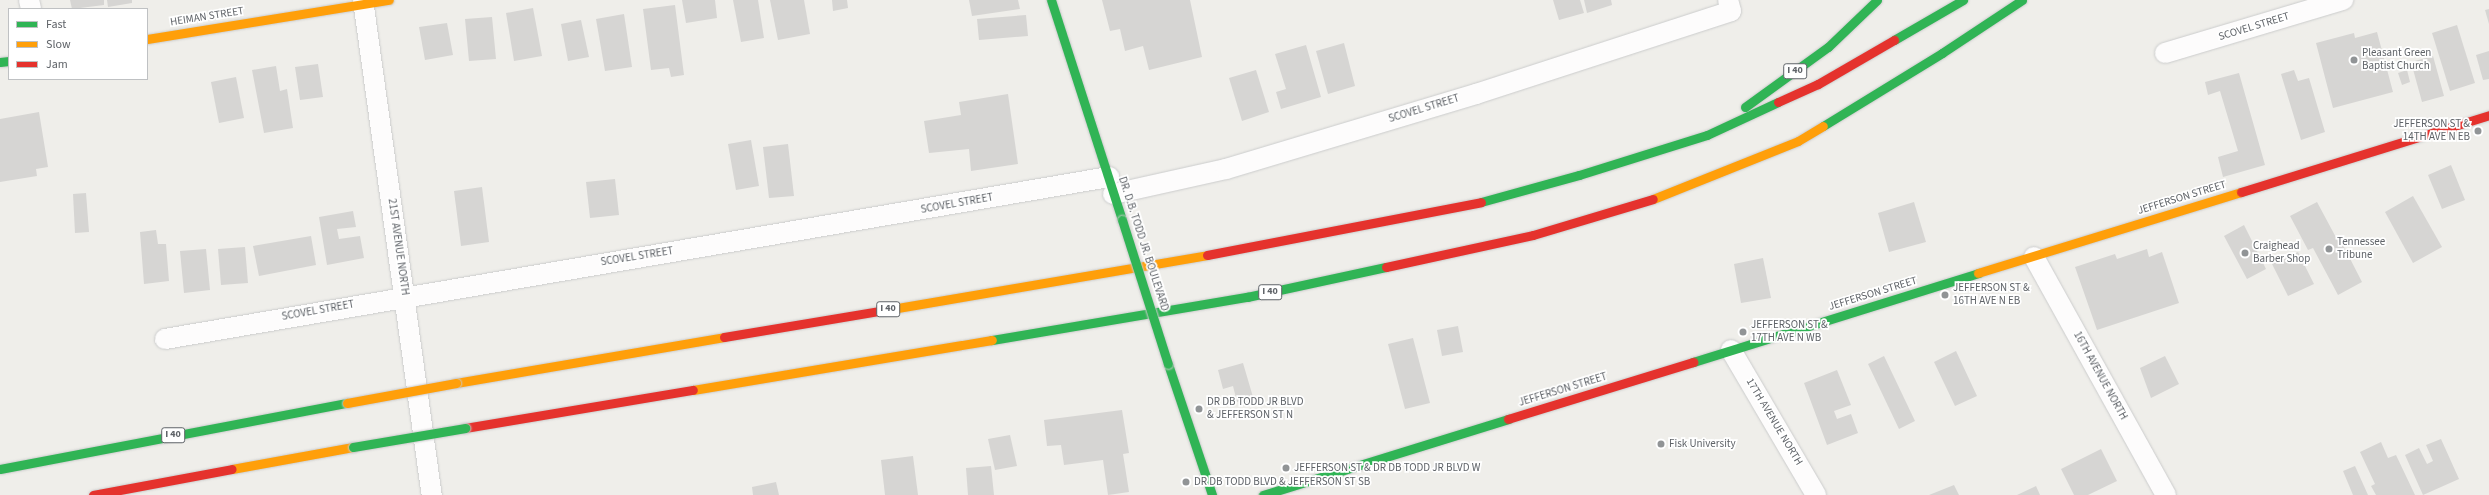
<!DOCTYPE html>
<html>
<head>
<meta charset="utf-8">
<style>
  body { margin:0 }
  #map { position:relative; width:2489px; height:495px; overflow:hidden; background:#efeeea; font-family:"Source Sans 3",sans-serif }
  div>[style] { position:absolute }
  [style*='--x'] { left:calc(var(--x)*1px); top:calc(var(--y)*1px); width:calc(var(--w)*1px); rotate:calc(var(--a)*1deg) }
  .building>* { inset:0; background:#d6d5d3 }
  .roads { filter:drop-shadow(0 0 1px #cbcccc) drop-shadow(0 0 1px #cbcccc) }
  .street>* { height:20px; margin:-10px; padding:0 10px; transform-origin:10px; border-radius:10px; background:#fdfcfc }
  .fast>* { height:9px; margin:-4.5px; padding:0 4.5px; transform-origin:4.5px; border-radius:4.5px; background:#30b455 }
  .slow>* { height:9px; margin:-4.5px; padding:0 4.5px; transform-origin:4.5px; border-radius:4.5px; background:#ff9f0a }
  .jam>* { height:9px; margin:-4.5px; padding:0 4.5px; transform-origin:4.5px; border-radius:4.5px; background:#e5322d }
  .bridges { filter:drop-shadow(0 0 1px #cacacb) drop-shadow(0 0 1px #cacacb) }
  .fast-bridge>* { height:9px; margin:-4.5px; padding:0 4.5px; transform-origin:4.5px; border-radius:4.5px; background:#30b455 }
  .slow-bridge>* { height:9px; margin:-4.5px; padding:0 4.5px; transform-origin:4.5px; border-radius:4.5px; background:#ff9f0a }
  .dots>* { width:11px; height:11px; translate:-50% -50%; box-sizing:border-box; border:2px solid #fff; border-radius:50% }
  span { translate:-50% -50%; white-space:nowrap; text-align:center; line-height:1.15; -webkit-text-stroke:3.5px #fff; paint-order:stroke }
  .shield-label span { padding:1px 3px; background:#fff; border:1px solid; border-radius:3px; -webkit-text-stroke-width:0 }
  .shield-label { font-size:10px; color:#5f6368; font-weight:700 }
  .street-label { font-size:11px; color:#5f6368 }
  .poi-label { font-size:11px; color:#5f6368 }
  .left { translate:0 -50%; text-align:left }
  .right { translate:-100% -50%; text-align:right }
  .legend { position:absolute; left:8px; top:8px; width:140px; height:72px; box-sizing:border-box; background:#fff; border:1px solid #bfc1c3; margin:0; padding:5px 7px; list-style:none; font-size:12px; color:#5f6368 }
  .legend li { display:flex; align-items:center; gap:8px; height:20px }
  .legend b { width:20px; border:1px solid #bfc1c3 }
</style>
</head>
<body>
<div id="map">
  <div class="building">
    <div style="clip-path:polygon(70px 0,104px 0,104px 5px,72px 9px)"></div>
    <div style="clip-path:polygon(107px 0,132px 0,132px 3px,108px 7px)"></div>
    <div style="clip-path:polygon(682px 0,715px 0,717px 18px,686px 23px)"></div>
    <div style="clip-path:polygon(733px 0,758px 0,764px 38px,741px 42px)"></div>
    <div style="clip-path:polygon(770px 0,804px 0,810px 34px,778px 40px)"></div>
    <div style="clip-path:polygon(832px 0,847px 0,848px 8px,833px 11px)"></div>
    <div style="clip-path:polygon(969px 0,1018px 0,1020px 9px,972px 16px)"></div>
    <div style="clip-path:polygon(1102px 0,1190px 0,1202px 57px,1149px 70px,1143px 46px,1125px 51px,1120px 29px,1110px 31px)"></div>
    <div style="clip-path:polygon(1553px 0,1580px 0,1584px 13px,1559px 20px)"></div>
    <div style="clip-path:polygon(1584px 0,1611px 0,1612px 5px,1587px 13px)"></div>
    <div style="clip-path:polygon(675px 5px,684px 75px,671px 77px,669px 68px,651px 70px,643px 9px)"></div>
    <div style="clip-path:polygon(533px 8px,542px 56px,514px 61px,506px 13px)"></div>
    <div style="clip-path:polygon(2489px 9px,2489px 24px,2485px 10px)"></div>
    <div style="clip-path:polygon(624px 14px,632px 67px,605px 71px,596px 19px)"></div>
    <div style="clip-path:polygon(1026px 15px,1028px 36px,979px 40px,977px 19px)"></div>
    <div style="clip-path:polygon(492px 17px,496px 59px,469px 61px,465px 19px)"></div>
    <div style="clip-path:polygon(581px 20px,589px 57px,568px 61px,561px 24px)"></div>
    <div style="clip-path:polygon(447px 23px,453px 55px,425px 60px,419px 27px)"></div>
    <div style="clip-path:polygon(2457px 25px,2475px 83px,2450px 91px,2432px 33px)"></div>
    <div style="clip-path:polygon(2377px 32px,2393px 92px,2333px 108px,2316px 43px,2354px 33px,2355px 38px)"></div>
    <div style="clip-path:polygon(1344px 43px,1355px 86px,1328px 94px,1316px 51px)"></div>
    <div style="clip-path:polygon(1306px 45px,1321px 97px,1281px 109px,1276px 92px,1286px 89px,1275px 54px)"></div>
    <div style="clip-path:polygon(2489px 51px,2489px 79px,2483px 80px,2476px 55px)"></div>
    <div style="clip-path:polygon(2433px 56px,2444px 96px,2422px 102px,2411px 62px)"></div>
    <div style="clip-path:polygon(318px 64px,323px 97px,300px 100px,295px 67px)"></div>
    <div style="clip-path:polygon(276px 66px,280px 91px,287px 89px,293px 128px,264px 133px,252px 70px)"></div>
    <div style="clip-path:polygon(1256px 70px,1269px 112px,1242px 121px,1229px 78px)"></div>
    <div style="clip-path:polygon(2294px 70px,2298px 81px,2309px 78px,2325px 132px,2301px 140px,2281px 74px)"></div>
    <div style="clip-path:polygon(2407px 70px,2410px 82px,2402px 85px,2398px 73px)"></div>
    <div style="clip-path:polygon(2239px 73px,2265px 165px,2223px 177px,2218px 157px,2238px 151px,2220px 91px,2208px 95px,2205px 82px)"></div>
    <div style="clip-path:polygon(236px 77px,244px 118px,219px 123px,211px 82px)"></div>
    <div style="clip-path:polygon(1008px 94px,1018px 164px,971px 171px,969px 149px,929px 153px,924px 121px,961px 115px,959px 102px)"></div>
    <div style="clip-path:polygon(39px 112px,48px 167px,36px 169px,37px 176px,0 182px,0 119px)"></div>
    <div style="clip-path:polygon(751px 140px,759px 186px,736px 190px,728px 144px)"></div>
    <div style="clip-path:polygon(788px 144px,794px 196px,769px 198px,763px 147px)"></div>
    <div style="clip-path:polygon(2451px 165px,2465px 200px,2442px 209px,2428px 175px)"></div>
    <div style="clip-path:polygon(615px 179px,619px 215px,590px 218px,586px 182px)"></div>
    <div style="clip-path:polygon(482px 187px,489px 242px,461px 246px,454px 191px)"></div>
    <div style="clip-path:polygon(86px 193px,89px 232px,75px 233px,73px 194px)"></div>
    <div style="clip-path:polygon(2413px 196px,2442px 247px,2413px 263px,2385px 212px)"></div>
    <div style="clip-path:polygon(1914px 202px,1926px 242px,1889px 252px,1878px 213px)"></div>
    <div style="clip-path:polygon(2317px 202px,2339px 243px,2341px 241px,2362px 282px,2338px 295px,2313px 248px,2308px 250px,2290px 216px)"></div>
    <div style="clip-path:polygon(353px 211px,356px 227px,337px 229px,339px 239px,360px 236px,364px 258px,327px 265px,319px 217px)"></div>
    <div style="clip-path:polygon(2244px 225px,2266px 269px,2247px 279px,2224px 236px)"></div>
    <div style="clip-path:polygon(156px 230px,158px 244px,166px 244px,169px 281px,144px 284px,140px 232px)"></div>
    <div style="clip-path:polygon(311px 236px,316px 265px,259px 276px,253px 246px)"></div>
    <div style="clip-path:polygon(245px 247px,248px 283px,221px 285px,218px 249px)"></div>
    <div style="clip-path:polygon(206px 249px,210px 290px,184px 293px,180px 251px)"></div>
    <div style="clip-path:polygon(2147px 249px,2149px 257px,2162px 252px,2179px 303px,2097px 330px,2075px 267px,2115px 254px,2117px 259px)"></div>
    <div style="clip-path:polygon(2298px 252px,2314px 284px,2288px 296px,2272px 264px)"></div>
    <div style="clip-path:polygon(1763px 258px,1771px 298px,1741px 303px,1734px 264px)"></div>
    <div style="clip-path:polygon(1458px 326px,1463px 352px,1442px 356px,1437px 330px)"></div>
    <div style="clip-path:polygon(1413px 338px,1430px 403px,1405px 409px,1388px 344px)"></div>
    <div style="clip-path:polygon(1956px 351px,1977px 396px,1955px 406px,1934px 362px)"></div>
    <div style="clip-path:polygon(1884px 356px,1915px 421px,1899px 429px,1868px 364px)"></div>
    <div style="clip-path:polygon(2165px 356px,2179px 384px,2151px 398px,2140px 368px)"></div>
    <div style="clip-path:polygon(1243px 363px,1253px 397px,1237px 402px,1233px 386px,1223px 389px,1218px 370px)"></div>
    <div style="clip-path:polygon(1837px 370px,1851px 405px,1834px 411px,1837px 419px,1851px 414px,1858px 433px,1827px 445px,1804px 383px)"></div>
    <div style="clip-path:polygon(1122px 410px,1129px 453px,1123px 454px,1129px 492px,1108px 495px,1103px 460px,1064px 465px,1061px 445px,1047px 446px,1044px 420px)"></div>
    <div style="clip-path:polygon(1010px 435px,1017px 466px,995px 470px,988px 439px)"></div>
    <div style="clip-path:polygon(2441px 439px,2459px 479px,2423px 495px,2405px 455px,2419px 448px,2427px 464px,2433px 461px,2426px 445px)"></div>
    <div style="clip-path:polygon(2381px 442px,2388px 458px,2396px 455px,2415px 495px,2376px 495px,2371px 486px,2375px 484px,2360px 452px)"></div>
    <div style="clip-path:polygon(2101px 449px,2117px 481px,2088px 495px,2074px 495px,2061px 469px)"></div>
    <div style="clip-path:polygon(913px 456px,918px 495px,885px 495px,881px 460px)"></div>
    <div style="clip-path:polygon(991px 466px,994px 495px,968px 495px,966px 468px)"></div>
    <div style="clip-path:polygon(2355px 466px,2368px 495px,2353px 495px,2343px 471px)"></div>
    <div style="clip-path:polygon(776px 482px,779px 495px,753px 495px,752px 487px)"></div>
    <div style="clip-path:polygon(1954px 485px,1959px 495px,1929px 495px)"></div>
    <div style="clip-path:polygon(2036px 486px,2040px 495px,2017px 495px)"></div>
  </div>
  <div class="roads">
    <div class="street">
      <div style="--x:29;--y:0;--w:9;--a:77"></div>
      <div style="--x:363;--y:0;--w:500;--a:82.1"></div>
      <div style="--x:2165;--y:53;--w:186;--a:-16.6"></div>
      <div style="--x:1113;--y:194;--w:116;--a:-12.5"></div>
      <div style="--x:1226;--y:169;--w:261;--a:-16.7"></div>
      <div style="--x:1476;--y:94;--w:268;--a:-18"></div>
      <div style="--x:1731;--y:11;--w:11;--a:-105"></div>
      <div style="--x:2034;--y:257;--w:272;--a:61"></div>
      <div style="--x:165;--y:339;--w:958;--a:-9.74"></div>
      <div style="--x:1731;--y:350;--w:168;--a:59.6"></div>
    </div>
    <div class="fast">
      <div style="--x:1051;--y:0;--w:231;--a:72.1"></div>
      <div style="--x:1894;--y:40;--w:80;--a:-30.1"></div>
      <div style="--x:0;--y:62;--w:9;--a:-6"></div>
      <div style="--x:1745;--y:107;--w:102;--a:-35.9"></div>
      <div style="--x:1828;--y:47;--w:68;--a:-43.8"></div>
      <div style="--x:1823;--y:126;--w:140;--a:-31.5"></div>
      <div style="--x:1942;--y:53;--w:96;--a:-33.5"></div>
      <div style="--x:1481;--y:202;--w:102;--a:-15.4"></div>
      <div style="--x:1579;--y:175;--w:134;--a:-17.4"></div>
      <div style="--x:1707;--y:135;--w:78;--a:-24.9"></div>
      <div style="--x:992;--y:340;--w:259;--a:-9.6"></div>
      <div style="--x:1247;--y:297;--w:142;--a:-12.2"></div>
      <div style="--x:1693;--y:362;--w:299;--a:-17.3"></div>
      <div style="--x:1168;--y:364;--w:138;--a:71.4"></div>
      <div style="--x:0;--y:469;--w:353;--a:-10.8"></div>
      <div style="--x:1263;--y:495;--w:257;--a:-17.2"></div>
    </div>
    <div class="slow">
      <div style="--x:147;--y:39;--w:245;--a:-9.2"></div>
      <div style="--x:1653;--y:199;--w:156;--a:-21.8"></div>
      <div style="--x:1798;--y:141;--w:29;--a:-31"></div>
      <div style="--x:1978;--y:273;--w:275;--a:-17.1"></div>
      <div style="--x:880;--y:311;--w:332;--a:-9.7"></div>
      <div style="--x:456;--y:383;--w:272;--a:-9.7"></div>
      <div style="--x:693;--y:390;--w:303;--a:-9.5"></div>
      <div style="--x:232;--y:469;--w:123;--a:-10.3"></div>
    </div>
    <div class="jam">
      <div style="--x:1778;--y:102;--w:44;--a:-24.2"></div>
      <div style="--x:1818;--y:84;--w:88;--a:-30.1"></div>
      <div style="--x:2241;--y:192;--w:260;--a:-17.2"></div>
      <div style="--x:1207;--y:255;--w:279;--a:-10.9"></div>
      <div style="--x:1386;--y:267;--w:150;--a:-12.3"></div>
      <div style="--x:1533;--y:235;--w:125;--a:-16.7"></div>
      <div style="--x:724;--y:337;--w:158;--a:-9.5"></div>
      <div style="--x:1508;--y:419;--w:194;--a:-17.1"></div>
      <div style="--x:465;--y:428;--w:231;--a:-9.5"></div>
      <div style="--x:93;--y:495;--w:141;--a:-10.6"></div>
    </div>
  </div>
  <div class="bridges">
    <div class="fast-bridge">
      <div style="--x:1122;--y:220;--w:151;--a:72.3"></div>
      <div style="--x:353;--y:447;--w:114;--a:-9.6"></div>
    </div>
    <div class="slow-bridge">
      <div style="--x:347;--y:403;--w:111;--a:-10.4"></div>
    </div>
  </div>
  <div class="dots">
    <div style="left:2354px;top:60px;background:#919496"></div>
    <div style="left:2478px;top:131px;background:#919496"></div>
    <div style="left:2329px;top:249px;background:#919496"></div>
    <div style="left:2245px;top:253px;background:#919496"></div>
    <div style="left:1945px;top:295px;background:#919496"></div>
    <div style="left:1743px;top:332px;background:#919496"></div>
    <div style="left:1199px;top:409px;background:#919496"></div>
    <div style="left:1661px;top:444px;background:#919496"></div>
    <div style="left:1286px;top:468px;background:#919496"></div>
    <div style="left:1186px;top:482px;background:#919496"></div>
  </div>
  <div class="shield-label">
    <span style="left:1795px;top:71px">I 40</span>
    <span style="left:1270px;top:292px">I 40</span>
    <span style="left:888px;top:309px">I 40</span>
    <span style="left:173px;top:435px">I 40</span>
  </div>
  <div class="street-label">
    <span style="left:207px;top:17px;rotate:-9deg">HEIMAN STREET</span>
    <span style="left:2254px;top:27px;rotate:-17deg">SCOVEL STREET</span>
    <span style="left:1424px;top:109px;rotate:-17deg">SCOVEL STREET</span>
    <span style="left:2182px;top:198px;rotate:-17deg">JEFFERSON STREET</span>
    <span style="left:957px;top:204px;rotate:-10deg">SCOVEL STREET</span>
    <span style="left:1143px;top:244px;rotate:72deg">DR. D.B. TODD JR. BOULEVARD</span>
    <span style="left:398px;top:247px;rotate:82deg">21ST AVENUE NORTH</span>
    <span style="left:637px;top:257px;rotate:-9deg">SCOVEL STREET</span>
    <span style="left:1873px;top:294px;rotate:-17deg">JEFFERSON STREET</span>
    <span style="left:318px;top:311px;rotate:-10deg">SCOVEL STREET</span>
    <span style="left:2100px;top:376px;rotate:61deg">16TH AVENUE NORTH</span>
    <span style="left:1563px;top:390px;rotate:-17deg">JEFFERSON STREET</span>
    <span style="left:1774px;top:422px;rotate:59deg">17TH AVENUE NORTH</span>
  </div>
  <div class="poi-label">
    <span class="left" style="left:2362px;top:60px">Pleasant Green<br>Baptist Church</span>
    <span class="right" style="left:2470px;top:131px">JEFFERSON ST &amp;<br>14TH AVE N EB</span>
    <span class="left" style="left:2337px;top:249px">Tennessee<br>Tribune</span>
    <span class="left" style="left:2253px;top:253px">Craighead<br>Barber Shop</span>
    <span class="left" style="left:1953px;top:295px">JEFFERSON ST &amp;<br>16TH AVE N EB</span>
    <span class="left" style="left:1751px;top:332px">JEFFERSON ST &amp;<br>17TH AVE N WB</span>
    <span class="left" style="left:1207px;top:409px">DR DB TODD JR BLVD<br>&amp; JEFFERSON ST N</span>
    <span class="left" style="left:1669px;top:444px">Fisk University</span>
    <span class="left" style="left:1294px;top:468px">JEFFERSON ST &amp; DR DB TODD JR BLVD W</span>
    <span class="left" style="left:1194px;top:482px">DR DB TODD BLVD &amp; JEFFERSON ST SB</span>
  </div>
  <ul class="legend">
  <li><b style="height:5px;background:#30b455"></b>Fast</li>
  <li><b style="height:5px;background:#ff9f0a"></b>Slow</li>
  <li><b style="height:5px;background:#e5322d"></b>Jam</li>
  </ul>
</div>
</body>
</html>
